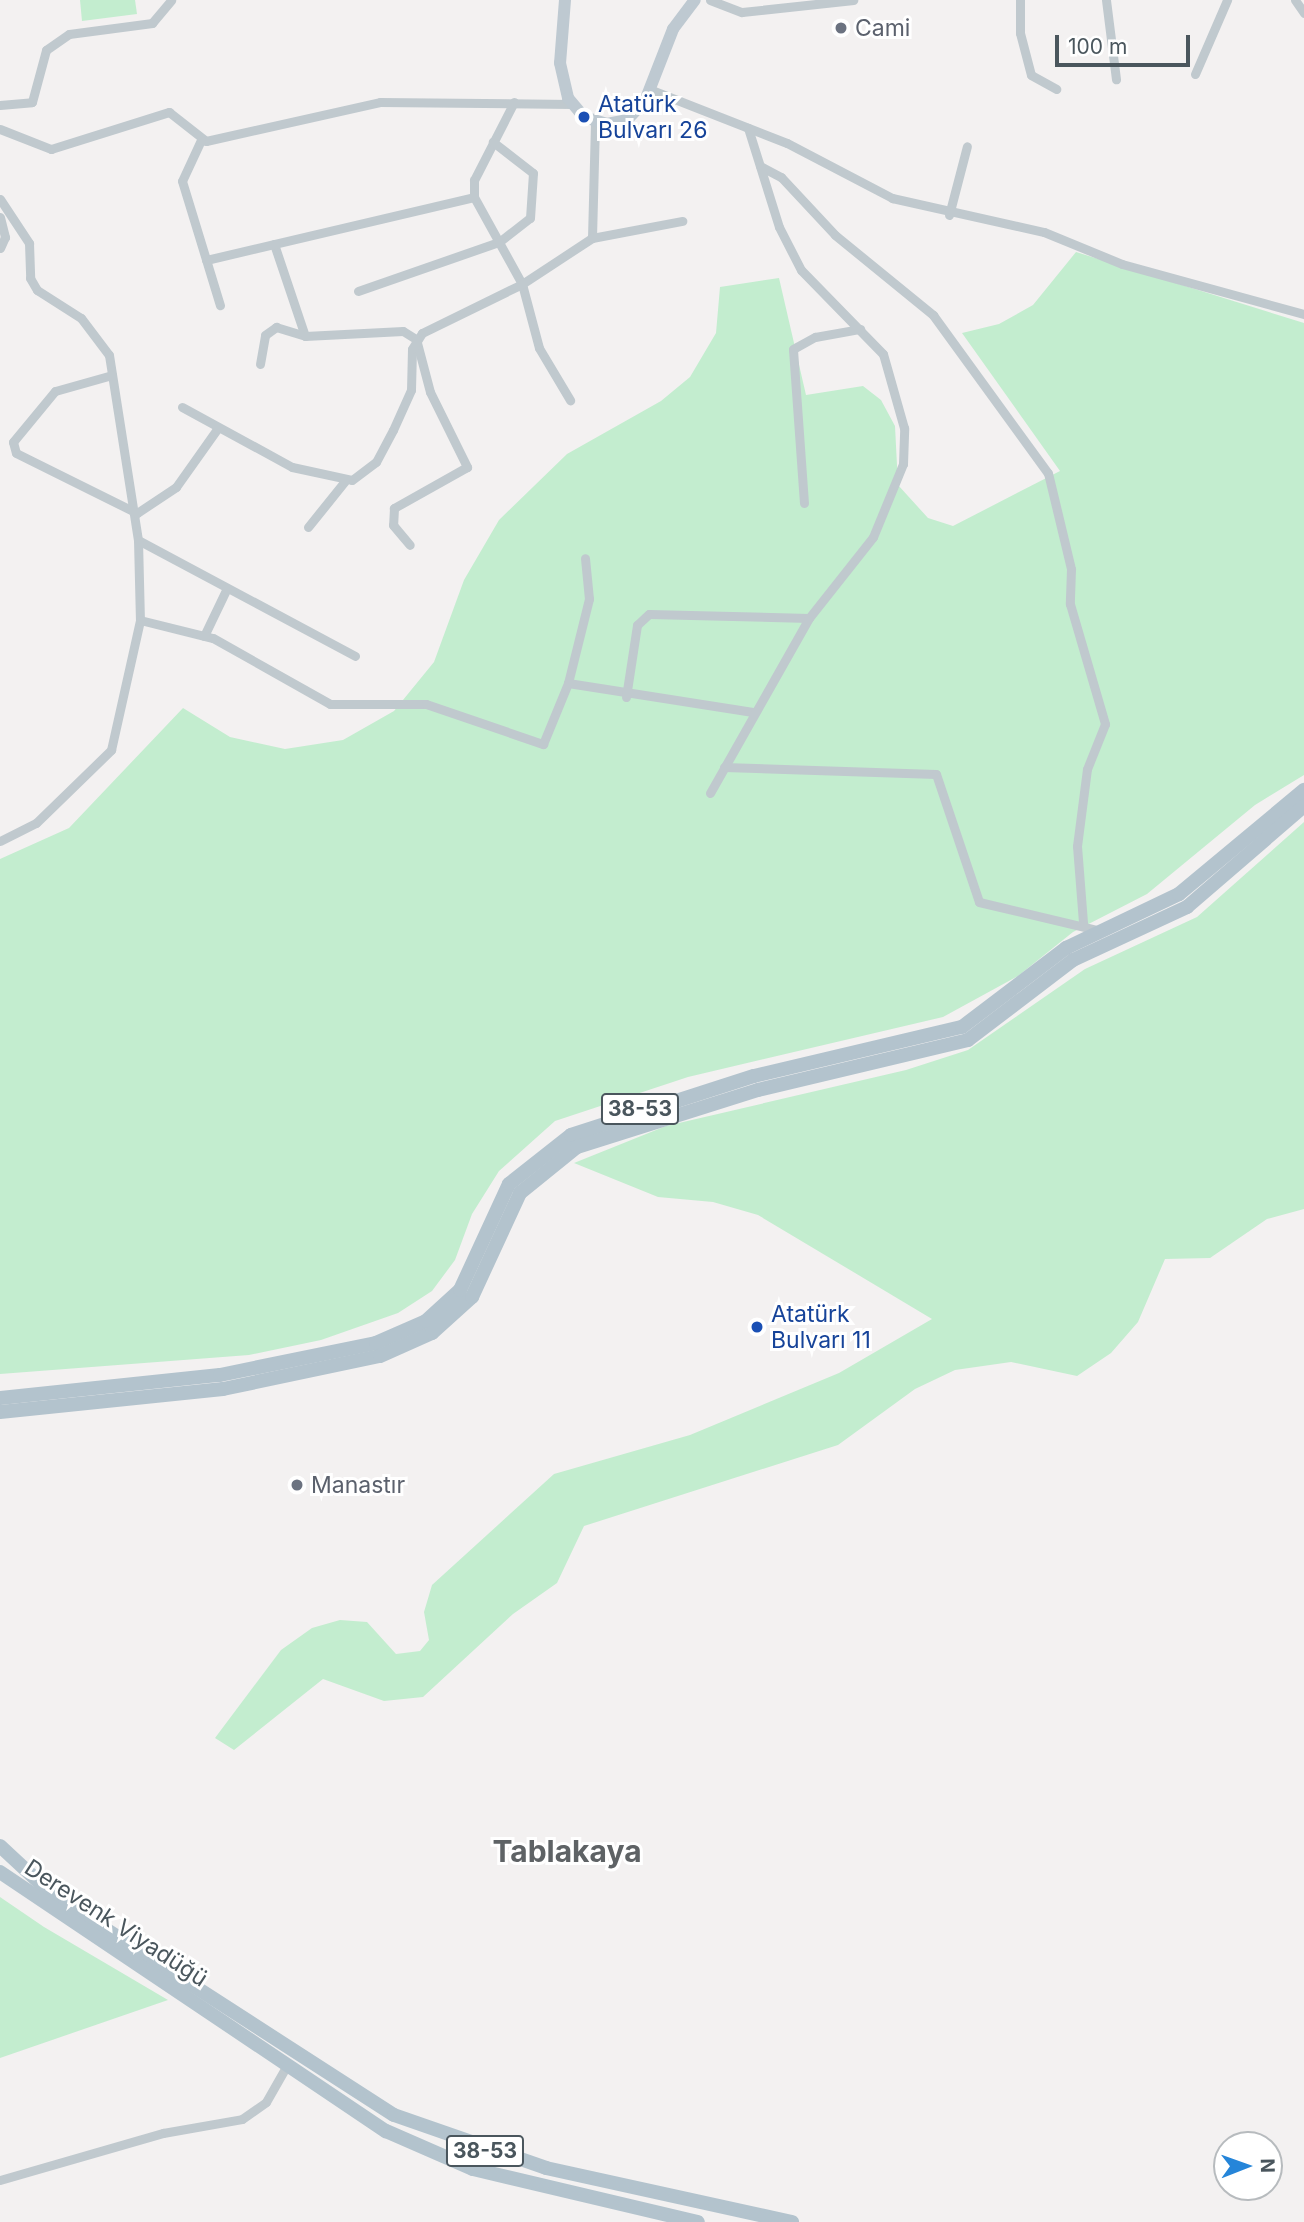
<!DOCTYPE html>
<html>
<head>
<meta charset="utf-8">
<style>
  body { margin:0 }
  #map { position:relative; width:1304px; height:2222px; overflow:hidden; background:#f3f1f1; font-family:Inter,sans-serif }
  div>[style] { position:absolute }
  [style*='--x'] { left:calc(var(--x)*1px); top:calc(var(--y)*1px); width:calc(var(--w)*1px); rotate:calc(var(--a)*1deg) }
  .green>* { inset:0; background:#c3edcf }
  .street>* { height:9px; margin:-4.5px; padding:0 4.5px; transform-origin:4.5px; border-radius:4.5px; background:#c0c9ce }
  .secondary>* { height:12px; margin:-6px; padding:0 6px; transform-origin:6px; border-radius:6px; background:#bec9d1 }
  .primary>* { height:14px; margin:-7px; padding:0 7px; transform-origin:7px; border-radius:7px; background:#b3c3cd }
  .dots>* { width:19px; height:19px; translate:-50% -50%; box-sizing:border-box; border:4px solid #fff; border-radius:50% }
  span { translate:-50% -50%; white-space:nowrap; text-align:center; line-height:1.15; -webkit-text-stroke:6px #fff; paint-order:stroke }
  .shield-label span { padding:2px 5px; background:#fff; border:2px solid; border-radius:5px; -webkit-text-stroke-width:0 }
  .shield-label { font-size:21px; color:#4a565d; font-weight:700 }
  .worship-label { font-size:23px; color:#5b616d }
  .left { translate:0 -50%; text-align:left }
  .transit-label { font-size:23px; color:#164399 }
  .street-label { font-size:23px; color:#4a565d }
  .district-label { font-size:30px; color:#5e6265; font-weight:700 }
  .north { position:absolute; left:1213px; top:2131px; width:70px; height:70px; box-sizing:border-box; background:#fff; border:2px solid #b7bbbe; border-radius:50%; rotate:89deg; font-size:19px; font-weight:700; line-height:28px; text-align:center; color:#4a565d }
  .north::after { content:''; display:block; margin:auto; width:24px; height:32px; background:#2585d9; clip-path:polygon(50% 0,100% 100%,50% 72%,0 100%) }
  .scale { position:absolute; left:1055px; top:35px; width:135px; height:32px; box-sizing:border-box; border:4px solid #4a565d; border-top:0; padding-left:9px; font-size:21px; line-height:24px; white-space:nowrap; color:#4a565d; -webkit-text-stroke:5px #fff; paint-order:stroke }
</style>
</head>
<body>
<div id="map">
  <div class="green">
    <div style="clip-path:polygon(80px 0,135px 0,137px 14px,82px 21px)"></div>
    <div style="clip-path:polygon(1076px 252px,1304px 323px,1304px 775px,1255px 805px,1147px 894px,1073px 932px,1018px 976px,943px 1017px,688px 1077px,555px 1121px,499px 1171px,472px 1214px,455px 1260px,432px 1291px,398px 1313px,321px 1340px,249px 1355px,0 1374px,0 859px,69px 828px,183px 708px,230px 737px,285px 749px,343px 740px,394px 711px,434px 662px,464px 580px,499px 520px,567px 454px,661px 401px,690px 377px,716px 333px,720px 287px,779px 278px,806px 395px,863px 386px,881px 400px,895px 426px,898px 485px,928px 518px,953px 526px,1060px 471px,962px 333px,999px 324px,1033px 305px)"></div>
    <div style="clip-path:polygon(1304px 822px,1304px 1209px,1267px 1219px,1210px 1258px,1165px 1259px,1138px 1322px,1111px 1353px,1077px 1376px,1011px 1362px,955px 1370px,915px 1389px,838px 1445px,584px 1526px,557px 1583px,513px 1614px,423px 1697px,384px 1701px,323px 1679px,234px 1750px,215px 1738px,281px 1650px,312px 1628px,340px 1620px,367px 1622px,396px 1654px,420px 1651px,429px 1640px,424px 1612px,432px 1585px,554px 1474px,690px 1435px,839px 1373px,932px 1319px,758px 1215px,713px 1202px,658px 1197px,574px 1163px,666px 1126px,906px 1070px,968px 1050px,1085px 969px,1197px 917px)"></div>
    <div style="clip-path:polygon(0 1897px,44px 1927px,168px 2000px,0 2058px)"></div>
  </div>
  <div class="street">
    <div style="--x:710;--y:0;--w:34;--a:21"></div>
    <div style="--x:742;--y:12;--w:112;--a:-6.2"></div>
    <div style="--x:1020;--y:0;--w:33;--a:90"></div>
    <div style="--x:1020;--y:33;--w:43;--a:75.3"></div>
    <div style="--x:1031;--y:75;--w:29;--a:29"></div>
    <div style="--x:1106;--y:0;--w:80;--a:82.8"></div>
    <div style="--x:1295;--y:0;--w:16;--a:55"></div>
    <div style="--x:1195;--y:74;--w:81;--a:-66.6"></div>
    <div style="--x:649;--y:89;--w:148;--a:21.4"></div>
    <div style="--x:787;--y:143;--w:119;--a:27.6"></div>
    <div style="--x:892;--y:198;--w:156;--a:12.6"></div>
    <div style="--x:1044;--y:232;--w:84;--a:22.3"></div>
    <div style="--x:1122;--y:264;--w:189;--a:15.4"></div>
    <div style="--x:514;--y:102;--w:88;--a:117.1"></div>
    <div style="--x:474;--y:180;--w:17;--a:90"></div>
    <div style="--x:474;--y:197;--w:99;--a:61.1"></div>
    <div style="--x:522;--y:284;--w:66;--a:75.1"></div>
    <div style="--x:539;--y:348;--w:61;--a:59.2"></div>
    <div style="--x:0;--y:105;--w:32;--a:-5"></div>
    <div style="--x:32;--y:102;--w:54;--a:-74.9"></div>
    <div style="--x:46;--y:50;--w:28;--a:-35"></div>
    <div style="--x:69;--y:34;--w:84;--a:-7.5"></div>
    <div style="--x:152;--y:23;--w:30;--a:-50"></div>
    <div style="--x:0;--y:129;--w:55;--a:21.4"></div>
    <div style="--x:51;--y:149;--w:124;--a:-17.4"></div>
    <div style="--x:169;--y:112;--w:47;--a:38.1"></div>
    <div style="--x:206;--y:141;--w:178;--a:-12.6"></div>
    <div style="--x:380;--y:102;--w:192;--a:0.6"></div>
    <div style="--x:201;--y:140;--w:45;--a:114.9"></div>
    <div style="--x:182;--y:181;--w:130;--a:73"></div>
    <div style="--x:760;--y:166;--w:24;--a:28"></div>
    <div style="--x:781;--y:177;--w:79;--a:47"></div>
    <div style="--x:835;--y:235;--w:127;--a:39.2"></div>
    <div style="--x:933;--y:315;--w:195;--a:54"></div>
    <div style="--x:1048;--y:473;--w:99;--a:76.5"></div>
    <div style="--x:1071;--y:569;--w:35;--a:92"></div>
    <div style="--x:1070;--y:604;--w:125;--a:73.7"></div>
    <div style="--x:1105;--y:724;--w:48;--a:111.8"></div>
    <div style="--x:1087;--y:769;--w:78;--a:97.4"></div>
    <div style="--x:1077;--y:846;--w:77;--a:85.5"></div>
    <div style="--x:0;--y:199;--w:53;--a:56.6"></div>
    <div style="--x:29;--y:243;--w:35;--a:88"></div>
    <div style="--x:30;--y:278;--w:14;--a:60"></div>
    <div style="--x:37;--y:290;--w:52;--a:32.5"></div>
    <div style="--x:81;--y:318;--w:46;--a:52.9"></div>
    <div style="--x:109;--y:355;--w:187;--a:81.1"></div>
    <div style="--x:138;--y:540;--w:246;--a:28.1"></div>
    <div style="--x:949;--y:215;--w:71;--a:-75.4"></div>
    <div style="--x:0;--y:217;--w:21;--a:76"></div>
    <div style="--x:5;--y:237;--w:12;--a:114"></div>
    <div style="--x:592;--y:238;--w:116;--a:-88.5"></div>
    <div style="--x:274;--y:244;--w:97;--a:71.4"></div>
    <div style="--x:206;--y:260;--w:275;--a:-13.2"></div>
    <div style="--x:358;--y:291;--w:149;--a:-19.2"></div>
    <div style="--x:499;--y:242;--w:39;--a:-38"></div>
    <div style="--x:530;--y:218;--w:45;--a:-86.2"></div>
    <div style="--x:533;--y:173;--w:51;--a:-142.2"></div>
    <div style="--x:260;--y:364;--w:29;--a:-80"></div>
    <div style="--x:265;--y:335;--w:14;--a:-36"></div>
    <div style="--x:276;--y:327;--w:30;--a:17"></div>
    <div style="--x:305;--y:336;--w:98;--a:-2.9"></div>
    <div style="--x:403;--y:331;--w:15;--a:32"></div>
    <div style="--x:416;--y:339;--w:55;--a:75.2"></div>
    <div style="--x:430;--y:392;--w:84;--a:63.7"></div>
    <div style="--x:467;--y:467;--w:84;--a:150.7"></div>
    <div style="--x:394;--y:508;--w:17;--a:93"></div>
    <div style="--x:393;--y:525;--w:26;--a:50"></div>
    <div style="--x:112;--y:375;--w:59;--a:164.3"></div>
    <div style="--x:55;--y:391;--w:66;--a:129.5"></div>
    <div style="--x:13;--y:442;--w:11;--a:75"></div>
    <div style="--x:16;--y:453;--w:135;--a:26.4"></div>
    <div style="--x:137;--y:513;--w:47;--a:-33.7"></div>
    <div style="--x:176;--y:487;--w:71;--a:-54.7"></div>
    <div style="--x:182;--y:407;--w:125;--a:28.6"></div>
    <div style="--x:292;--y:467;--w:61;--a:12.2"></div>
    <div style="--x:352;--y:480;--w:30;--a:-37"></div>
    <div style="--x:376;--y:462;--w:36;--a:-62"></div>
    <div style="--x:393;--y:430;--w:44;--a:-65.8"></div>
    <div style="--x:411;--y:390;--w:41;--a:-88.6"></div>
    <div style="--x:412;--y:349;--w:19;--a:-58"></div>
    <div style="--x:422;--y:333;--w:111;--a:-26.1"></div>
    <div style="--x:522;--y:284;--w:84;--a:-33.3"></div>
    <div style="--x:592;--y:238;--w:92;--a:-10.7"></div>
    <div style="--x:804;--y:503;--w:154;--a:-94.1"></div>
    <div style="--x:793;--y:349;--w:25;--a:-29"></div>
    <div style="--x:815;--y:337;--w:46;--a:-10.1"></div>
    <div style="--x:308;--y:527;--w:59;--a:-51.2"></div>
    <div style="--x:138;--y:540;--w:80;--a:88.6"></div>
    <div style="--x:204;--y:636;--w:53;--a:-64.4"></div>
    <div style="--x:568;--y:683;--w:187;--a:8.9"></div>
    <div style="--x:626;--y:697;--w:73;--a:-81.3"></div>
    <div style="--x:637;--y:625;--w:16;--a:-43"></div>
    <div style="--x:649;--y:614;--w:160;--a:1.4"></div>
    <div style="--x:724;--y:767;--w:212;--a:1.9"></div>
    <div style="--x:936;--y:774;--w:135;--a:71.4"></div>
    <div style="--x:979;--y:902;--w:125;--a:13.4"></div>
    <div style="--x:710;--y:793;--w:201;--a:-60.5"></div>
    <div style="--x:809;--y:618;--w:103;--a:-51.7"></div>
    <div style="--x:873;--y:537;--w:79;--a:-67.7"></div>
    <div style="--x:903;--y:464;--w:36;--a:-88"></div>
    <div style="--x:904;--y:428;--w:77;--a:-105.8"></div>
    <div style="--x:883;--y:354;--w:117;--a:-134.3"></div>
    <div style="--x:801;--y:270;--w:48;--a:-117.1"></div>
    <div style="--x:779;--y:227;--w:104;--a:-107.4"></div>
    <div style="--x:0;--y:841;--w:40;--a:-26.6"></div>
    <div style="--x:36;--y:823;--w:105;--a:-44.2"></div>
    <div style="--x:111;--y:750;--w:133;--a:-77.4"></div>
    <div style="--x:140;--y:620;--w:75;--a:13.9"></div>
    <div style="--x:213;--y:638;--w:134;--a:29.4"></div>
    <div style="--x:330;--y:704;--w:96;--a:0"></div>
    <div style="--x:426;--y:704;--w:124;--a:18.9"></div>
    <div style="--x:543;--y:744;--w:66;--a:-67.7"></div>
    <div style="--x:568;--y:683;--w:87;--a:-76"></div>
    <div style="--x:589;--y:599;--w:41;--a:-95.6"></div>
    <div style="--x:0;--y:2180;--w:170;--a:-16.1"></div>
    <div style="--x:163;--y:2133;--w:80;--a:-10"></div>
    <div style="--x:242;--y:2119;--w:29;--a:-35"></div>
    <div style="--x:266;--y:2102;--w:40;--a:-60.3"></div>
  </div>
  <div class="secondary">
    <div style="--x:565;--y:0;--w:63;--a:94.5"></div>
    <div style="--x:560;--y:63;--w:36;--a:77"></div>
    <div style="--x:568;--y:98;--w:25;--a:50"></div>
    <div style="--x:584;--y:117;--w:24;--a:17"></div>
    <div style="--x:607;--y:124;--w:20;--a:-11"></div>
    <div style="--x:627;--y:120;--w:26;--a:-47"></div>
    <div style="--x:645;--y:101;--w:77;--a:-68.7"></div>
    <div style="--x:673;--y:29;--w:36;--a:-53"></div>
  </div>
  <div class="primary">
    <div style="--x:0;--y:1398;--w:221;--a:-6"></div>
    <div style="--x:220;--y:1375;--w:159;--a:-11.6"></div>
    <div style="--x:376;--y:1343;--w:55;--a:-23.7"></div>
    <div style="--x:426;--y:1321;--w:46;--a:-42.4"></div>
    <div style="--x:460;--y:1290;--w:117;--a:-65.2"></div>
    <div style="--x:509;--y:1184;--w:79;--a:-38.3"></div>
    <div style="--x:571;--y:1135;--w:192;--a:-17.9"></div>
    <div style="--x:754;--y:1076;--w:214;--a:-13.3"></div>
    <div style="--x:962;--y:1027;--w:131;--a:-37.2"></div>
    <div style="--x:1066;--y:948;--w:125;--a:-25.5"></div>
    <div style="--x:1179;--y:894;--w:163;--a:-39.8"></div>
    <div style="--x:0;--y:1412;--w:224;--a:-5.9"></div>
    <div style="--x:223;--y:1389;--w:160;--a:-11.9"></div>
    <div style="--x:380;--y:1356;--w:57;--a:-23.9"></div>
    <div style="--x:432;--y:1333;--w:54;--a:-42"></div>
    <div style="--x:472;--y:1297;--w:115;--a:-65.2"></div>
    <div style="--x:520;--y:1193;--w:73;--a:-38.9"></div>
    <div style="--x:577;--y:1147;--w:190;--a:-17.5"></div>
    <div style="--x:758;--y:1090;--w:216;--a:-13.4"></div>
    <div style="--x:968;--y:1040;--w:132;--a:-37.3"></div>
    <div style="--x:1073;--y:960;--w:126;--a:-24.9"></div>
    <div style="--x:1187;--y:907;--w:155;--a:-40.8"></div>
    <div style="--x:0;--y:1846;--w:74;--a:42.8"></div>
    <div style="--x:54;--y:1896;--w:404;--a:32.8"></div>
    <div style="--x:394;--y:2115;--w:161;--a:19.2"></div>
    <div style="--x:546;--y:2168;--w:252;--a:12.4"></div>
    <div style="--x:0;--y:1872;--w:465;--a:33.9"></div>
    <div style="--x:386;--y:2131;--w:95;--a:23.6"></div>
    <div style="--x:473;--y:2169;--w:231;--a:13.3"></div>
  </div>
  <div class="dots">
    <div style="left:841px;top:28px;background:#6b7280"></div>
    <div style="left:584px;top:117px;background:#1a4fb4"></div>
    <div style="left:757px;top:1327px;background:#1a4fb4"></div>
    <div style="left:297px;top:1485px;background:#6b7280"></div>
  </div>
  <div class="shield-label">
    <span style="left:640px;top:1109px">38-53</span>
    <span style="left:485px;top:2151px">38-53</span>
  </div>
  <div class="worship-label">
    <span class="left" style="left:855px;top:28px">Cami</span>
    <span class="left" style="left:311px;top:1485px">Manastır</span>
  </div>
  <div class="transit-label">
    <span class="left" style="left:598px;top:117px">Atatürk<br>Bulvarı 26</span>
    <span class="left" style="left:771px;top:1327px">Atatürk<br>Bulvarı 11</span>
  </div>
  <div class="street-label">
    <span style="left:116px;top:1923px;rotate:33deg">Derevenk Viyadüğü</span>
  </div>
  <div class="district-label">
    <span style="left:567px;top:1851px">Tablakaya</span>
  </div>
  <div class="north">N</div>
  <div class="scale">100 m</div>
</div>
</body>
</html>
